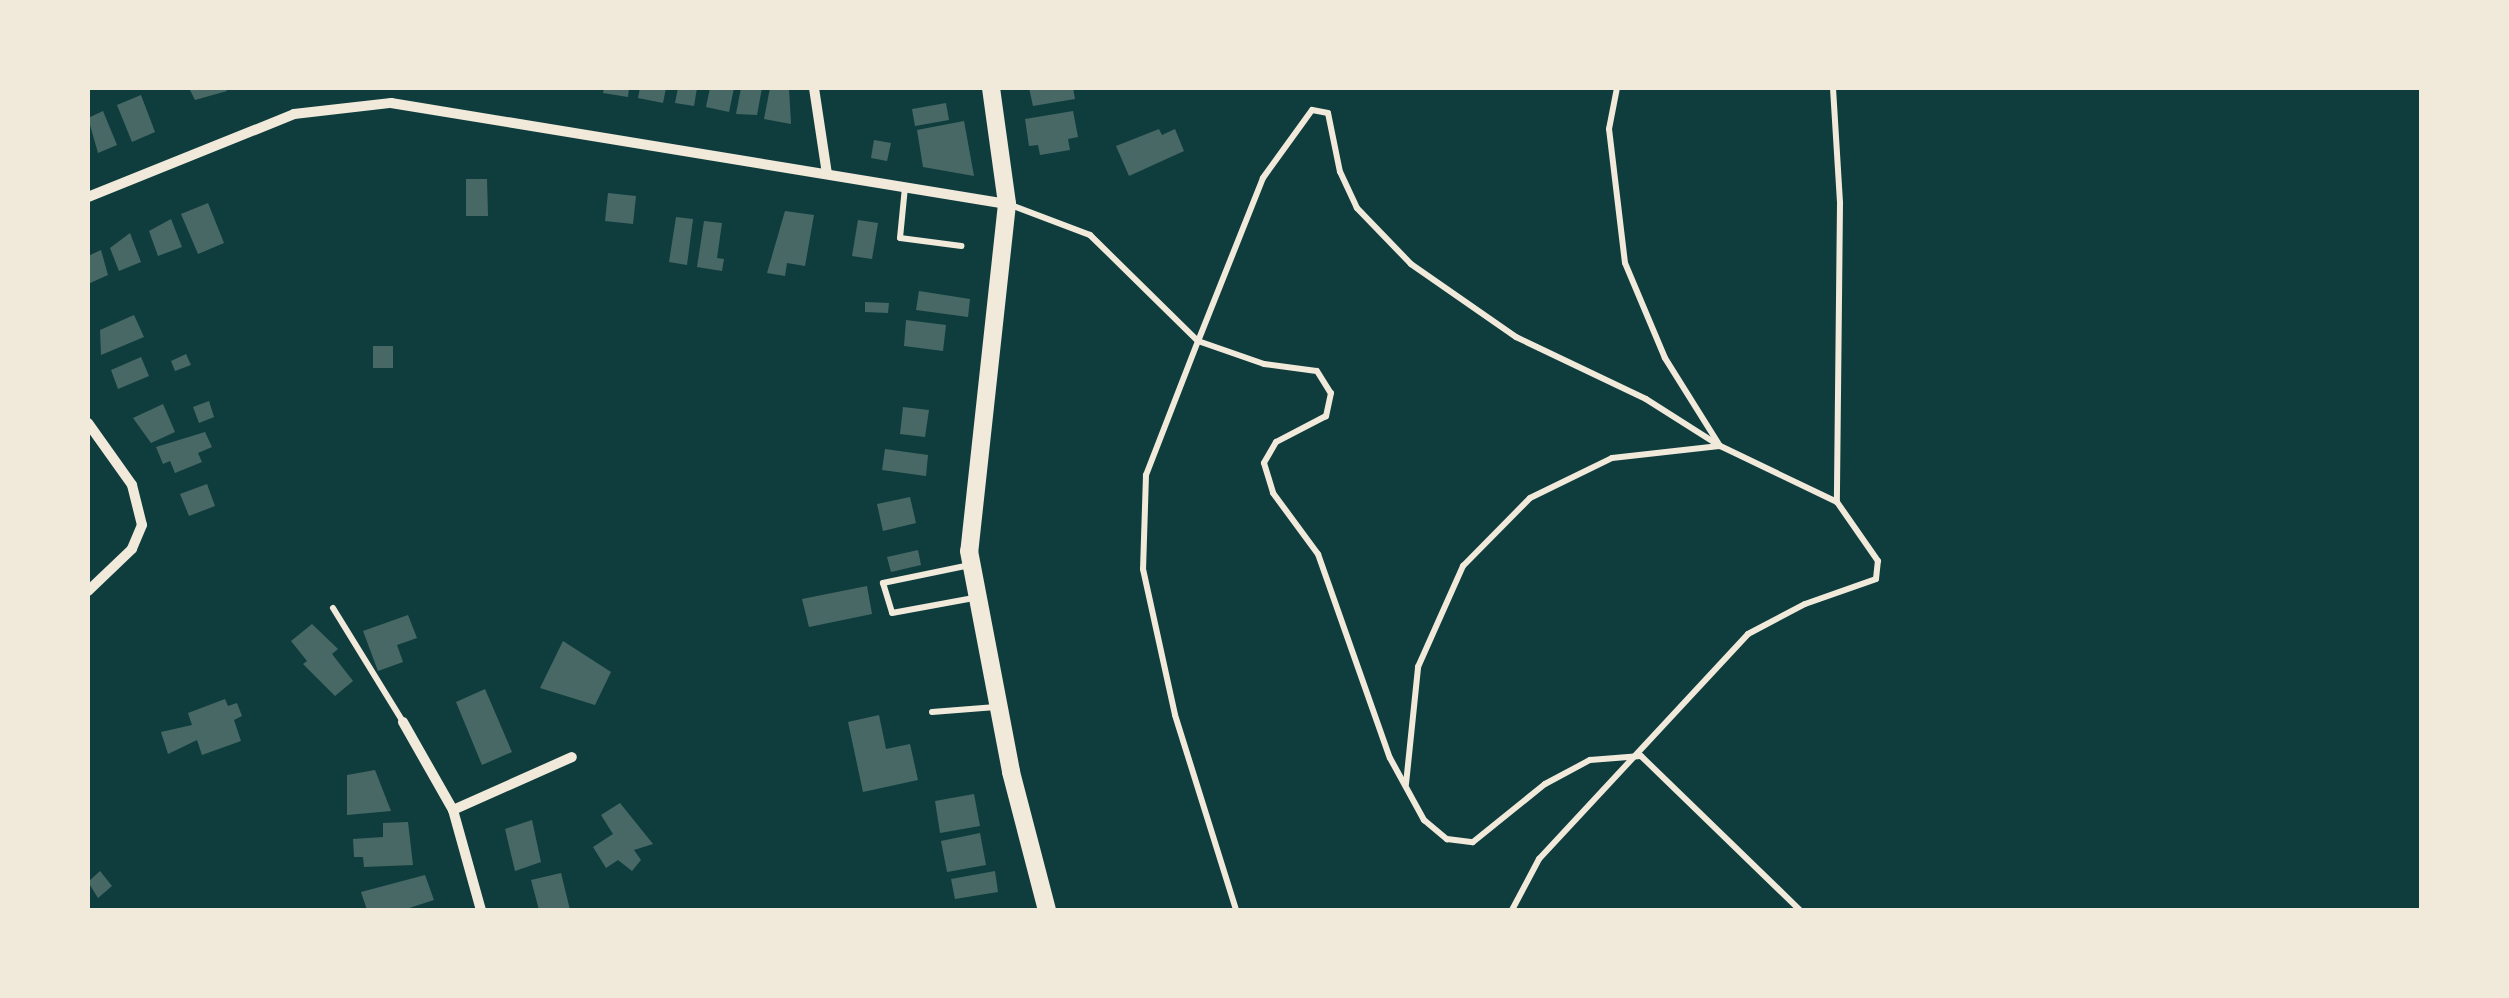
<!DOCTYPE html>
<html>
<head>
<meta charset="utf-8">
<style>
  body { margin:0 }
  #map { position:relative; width:2509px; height:998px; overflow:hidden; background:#0f3d3e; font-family:Cabin,sans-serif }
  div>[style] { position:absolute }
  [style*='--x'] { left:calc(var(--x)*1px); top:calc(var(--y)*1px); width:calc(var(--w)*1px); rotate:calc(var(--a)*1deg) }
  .building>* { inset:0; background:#486865 }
  .service>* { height:6px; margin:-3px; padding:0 3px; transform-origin:3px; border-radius:3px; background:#f1e9da }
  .minor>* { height:10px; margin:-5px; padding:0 5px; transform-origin:5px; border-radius:5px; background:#f1e9da }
  .secondary>* { height:18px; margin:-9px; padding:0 9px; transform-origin:9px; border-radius:9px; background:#f1e9da }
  span { translate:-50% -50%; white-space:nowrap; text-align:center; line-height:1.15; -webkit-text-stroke:10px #f1e9da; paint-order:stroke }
  .frame { position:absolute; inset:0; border:90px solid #f1e9da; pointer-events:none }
</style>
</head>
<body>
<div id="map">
  <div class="building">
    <div style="clip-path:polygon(189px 88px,225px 88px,227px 91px,195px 100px)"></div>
    <div style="clip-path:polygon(604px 88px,629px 88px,628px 97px,603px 93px)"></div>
    <div style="clip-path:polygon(640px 88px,666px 88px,663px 103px,638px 98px)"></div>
    <div style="clip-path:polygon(678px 88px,697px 88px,694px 106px,675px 103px)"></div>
    <div style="clip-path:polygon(710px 88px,734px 88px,729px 112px,706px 107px)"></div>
    <div style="clip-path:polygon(741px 88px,762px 88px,757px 115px,736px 114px)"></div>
    <div style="clip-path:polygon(770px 88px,789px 88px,791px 124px,764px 119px)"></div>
    <div style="clip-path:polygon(1029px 88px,1073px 88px,1075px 99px,1033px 106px)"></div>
    <div style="clip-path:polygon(141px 95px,155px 132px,132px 142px,117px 105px)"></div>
    <div style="clip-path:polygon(946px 103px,949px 120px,915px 126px,912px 109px)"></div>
    <div style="clip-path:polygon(103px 111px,117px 145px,98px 153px,88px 118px)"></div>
    <div style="clip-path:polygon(1073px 111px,1078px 137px,1068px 139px,1070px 150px,1040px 155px,1038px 145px,1029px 146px,1025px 119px)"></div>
    <div style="clip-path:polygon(964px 121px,974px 176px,923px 167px,917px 130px)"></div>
    <div style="clip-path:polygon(1159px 129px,1162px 135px,1175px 129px,1184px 151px,1129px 176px,1116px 146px)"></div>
    <div style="clip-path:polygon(874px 140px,891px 143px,887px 161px,871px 158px)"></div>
    <div style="clip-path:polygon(466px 179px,487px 179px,488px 216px,466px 216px)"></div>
    <div style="clip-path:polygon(608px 193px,636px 196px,633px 224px,605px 221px)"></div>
    <div style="clip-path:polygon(208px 203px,224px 243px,198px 254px,181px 214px)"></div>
    <div style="clip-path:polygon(785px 211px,814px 215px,805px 266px,787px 263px,785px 276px,767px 273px)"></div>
    <div style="clip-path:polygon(676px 217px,693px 219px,687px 265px,669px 262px)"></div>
    <div style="clip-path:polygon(171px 219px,182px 247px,158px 256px,149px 231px)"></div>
    <div style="clip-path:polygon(858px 220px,878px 223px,872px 259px,852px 256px)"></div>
    <div style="clip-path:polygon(704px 221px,722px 223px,717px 258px,724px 259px,722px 271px,697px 267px)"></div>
    <div style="clip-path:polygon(130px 233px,141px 262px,119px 271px,110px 248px)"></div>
    <div style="clip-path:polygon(101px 250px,108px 275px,88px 284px,88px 256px)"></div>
    <div style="clip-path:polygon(919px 291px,970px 299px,968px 317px,916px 310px)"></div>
    <div style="clip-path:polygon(865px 302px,889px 303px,888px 313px,865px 312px)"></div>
    <div style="clip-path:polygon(134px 315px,144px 337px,101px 355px,100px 330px)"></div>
    <div style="clip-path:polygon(906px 320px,946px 325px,943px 351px,904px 346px)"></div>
    <div style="clip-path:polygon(373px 346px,393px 346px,393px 368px,373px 368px)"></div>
    <div style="clip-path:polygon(186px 354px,191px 365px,175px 371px,171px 361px)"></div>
    <div style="clip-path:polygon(141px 357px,149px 376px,118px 389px,111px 370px)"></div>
    <div style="clip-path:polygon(209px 401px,214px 417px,199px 423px,193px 407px)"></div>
    <div style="clip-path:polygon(163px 404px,175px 432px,151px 443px,133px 418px)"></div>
    <div style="clip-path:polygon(903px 407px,929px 410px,925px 437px,900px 434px)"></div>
    <div style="clip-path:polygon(205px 432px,212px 447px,198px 453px,202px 462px,175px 473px,170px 461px,163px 464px,156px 447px)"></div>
    <div style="clip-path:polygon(885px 449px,928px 455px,926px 476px,882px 470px)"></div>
    <div style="clip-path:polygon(207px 484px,215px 506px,189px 516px,180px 494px)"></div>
    <div style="clip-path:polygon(910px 497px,916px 523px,883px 531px,877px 504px)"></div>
    <div style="clip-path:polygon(918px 550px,921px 565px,891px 572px,887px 557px)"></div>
    <div style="clip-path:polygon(867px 586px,872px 614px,809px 627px,802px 599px)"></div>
    <div style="clip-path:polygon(408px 615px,417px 638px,397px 645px,403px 662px,378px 671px,363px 631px)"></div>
    <div style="clip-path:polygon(312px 624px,338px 649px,332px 654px,353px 681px,335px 696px,303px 664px,307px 661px,291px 641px)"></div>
    <div style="clip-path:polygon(563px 641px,611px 672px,595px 705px,540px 688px)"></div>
    <div style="clip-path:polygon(485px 689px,512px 752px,482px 765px,456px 702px)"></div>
    <div style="clip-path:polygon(225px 699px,228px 706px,237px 703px,242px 716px,234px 720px,241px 741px,202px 755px,197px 740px,168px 754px,161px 732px,192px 725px,188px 713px)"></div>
    <div style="clip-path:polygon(879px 715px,886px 749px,910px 744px,918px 780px,863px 792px,848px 722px)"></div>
    <div style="clip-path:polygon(375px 770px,391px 811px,347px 815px,347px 775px)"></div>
    <div style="clip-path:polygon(974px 794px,980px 826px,940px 833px,935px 801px)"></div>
    <div style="clip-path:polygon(620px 803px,653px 844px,634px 850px,641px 860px,632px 871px,618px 860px,606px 868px,593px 847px,613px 834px,601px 815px)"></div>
    <div style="clip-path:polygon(532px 820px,541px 862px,515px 871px,505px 829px)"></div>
    <div style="clip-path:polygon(408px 822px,413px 865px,364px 867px,363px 857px,354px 857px,353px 839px,383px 837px,383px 823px)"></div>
    <div style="clip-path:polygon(980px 833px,986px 865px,947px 872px,941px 841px)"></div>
    <div style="clip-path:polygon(100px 871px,112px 886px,98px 898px,88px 882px)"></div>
    <div style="clip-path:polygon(995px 871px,998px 892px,955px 899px,951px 879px)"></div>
    <div style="clip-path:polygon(561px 873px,570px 910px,539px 910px,531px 880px)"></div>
    <div style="clip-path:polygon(425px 875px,434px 900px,403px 910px,367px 910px,361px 892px)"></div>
  </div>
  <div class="service">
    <div style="--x:1833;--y:88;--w:115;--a:86.5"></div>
    <div style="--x:1840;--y:203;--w:299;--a:90.6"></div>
    <div style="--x:905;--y:187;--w:51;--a:95.6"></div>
    <div style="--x:900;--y:238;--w:62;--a:7.5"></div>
    <div style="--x:1008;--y:204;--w:88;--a:20.7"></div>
    <div style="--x:1090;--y:235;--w:151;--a:44.5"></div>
    <div style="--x:1198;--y:341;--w:144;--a:111.2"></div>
    <div style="--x:1146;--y:475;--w:94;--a:91.8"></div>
    <div style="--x:1143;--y:569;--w:149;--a:77.6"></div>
    <div style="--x:1175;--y:715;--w:204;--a:72.6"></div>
    <div style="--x:1720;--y:446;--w:88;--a:-147.6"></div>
    <div style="--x:1646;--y:399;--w:144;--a:-154.5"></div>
    <div style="--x:1516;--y:337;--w:128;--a:-145.2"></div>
    <div style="--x:1411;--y:264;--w:78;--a:-134"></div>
    <div style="--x:1357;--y:208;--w:40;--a:-115"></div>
    <div style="--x:1340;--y:172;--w:60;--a:-101.5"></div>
    <div style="--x:1328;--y:113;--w:16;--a:-169"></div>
    <div style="--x:1312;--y:110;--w:84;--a:125.8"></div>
    <div style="--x:1263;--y:178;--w:175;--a:111.7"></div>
    <div style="--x:1198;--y:341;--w:70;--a:19.2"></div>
    <div style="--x:1264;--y:364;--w:53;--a:7.5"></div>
    <div style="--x:1317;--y:371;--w:26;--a:58"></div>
    <div style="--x:1331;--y:393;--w:24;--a:102"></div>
    <div style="--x:1326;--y:416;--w:56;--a:152.5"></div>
    <div style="--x:1276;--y:442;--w:24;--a:120"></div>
    <div style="--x:1264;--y:463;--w:31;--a:73"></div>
    <div style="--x:1273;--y:493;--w:76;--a:53.6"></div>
    <div style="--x:1318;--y:554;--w:216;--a:70.6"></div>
    <div style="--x:1390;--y:758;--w:71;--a:61.3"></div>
    <div style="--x:1424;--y:820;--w:30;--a:40"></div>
    <div style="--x:1447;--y:839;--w:26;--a:7"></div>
    <div style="--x:1473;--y:842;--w:92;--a:-38.9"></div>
    <div style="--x:1545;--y:784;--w:51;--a:-28.1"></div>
    <div style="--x:1590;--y:760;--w:51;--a:-4.5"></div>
    <div style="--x:1641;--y:756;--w:221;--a:44.1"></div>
    <div style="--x:970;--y:565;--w:89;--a:168.3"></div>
    <div style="--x:883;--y:583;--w:31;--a:73"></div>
    <div style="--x:892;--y:613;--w:83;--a:-10.4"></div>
    <div style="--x:333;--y:608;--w:134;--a:58.4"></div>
    <div style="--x:932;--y:712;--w:64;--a:-4.5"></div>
    <div style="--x:1406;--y:784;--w:118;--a:-84.1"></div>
    <div style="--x:1418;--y:667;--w:111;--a:-66"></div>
    <div style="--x:1463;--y:566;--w:95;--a:-45.4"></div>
    <div style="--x:1530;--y:498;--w:91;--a:-26"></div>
    <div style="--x:1612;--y:458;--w:108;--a:-6.4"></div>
    <div style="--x:1512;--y:910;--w:58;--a:-62.1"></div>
    <div style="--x:1539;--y:859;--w:307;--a:-47.1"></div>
    <div style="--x:1748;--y:634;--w:64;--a:-27.8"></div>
    <div style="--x:1805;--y:604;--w:75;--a:-19.4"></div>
    <div style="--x:1876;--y:579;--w:18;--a:-84"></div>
    <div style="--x:1878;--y:561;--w:72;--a:-124.8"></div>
    <div style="--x:1837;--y:502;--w:130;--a:-154.4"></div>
    <div style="--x:1720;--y:446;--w:104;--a:-122"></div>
    <div style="--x:1665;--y:358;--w:103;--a:-112.8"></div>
    <div style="--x:1625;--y:263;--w:135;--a:-96.8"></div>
    <div style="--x:1609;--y:129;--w:42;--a:-79"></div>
  </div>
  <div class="minor">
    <div style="--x:814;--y:88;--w:87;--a:81.4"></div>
    <div style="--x:88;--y:197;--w:222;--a:-21.9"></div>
    <div style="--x:294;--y:114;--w:98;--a:-6.5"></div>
    <div style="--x:391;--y:103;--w:624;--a:9.31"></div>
    <div style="--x:88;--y:423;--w:76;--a:54.6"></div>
    <div style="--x:132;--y:485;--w:41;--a:76"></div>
    <div style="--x:142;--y:525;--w:26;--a:113"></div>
    <div style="--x:132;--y:549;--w:61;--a:136.3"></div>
    <div style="--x:403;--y:722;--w:101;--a:60.4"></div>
    <div style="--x:453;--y:810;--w:104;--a:74.4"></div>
    <div style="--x:453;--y:810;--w:130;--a:-24"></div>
  </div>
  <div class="secondary">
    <div style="--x:991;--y:88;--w:117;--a:82.1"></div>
    <div style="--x:1007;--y:204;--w:349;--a:96.2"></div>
    <div style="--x:969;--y:551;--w:225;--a:79.2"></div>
    <div style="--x:1011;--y:772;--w:143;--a:75.4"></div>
  </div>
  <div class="frame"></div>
</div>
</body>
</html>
